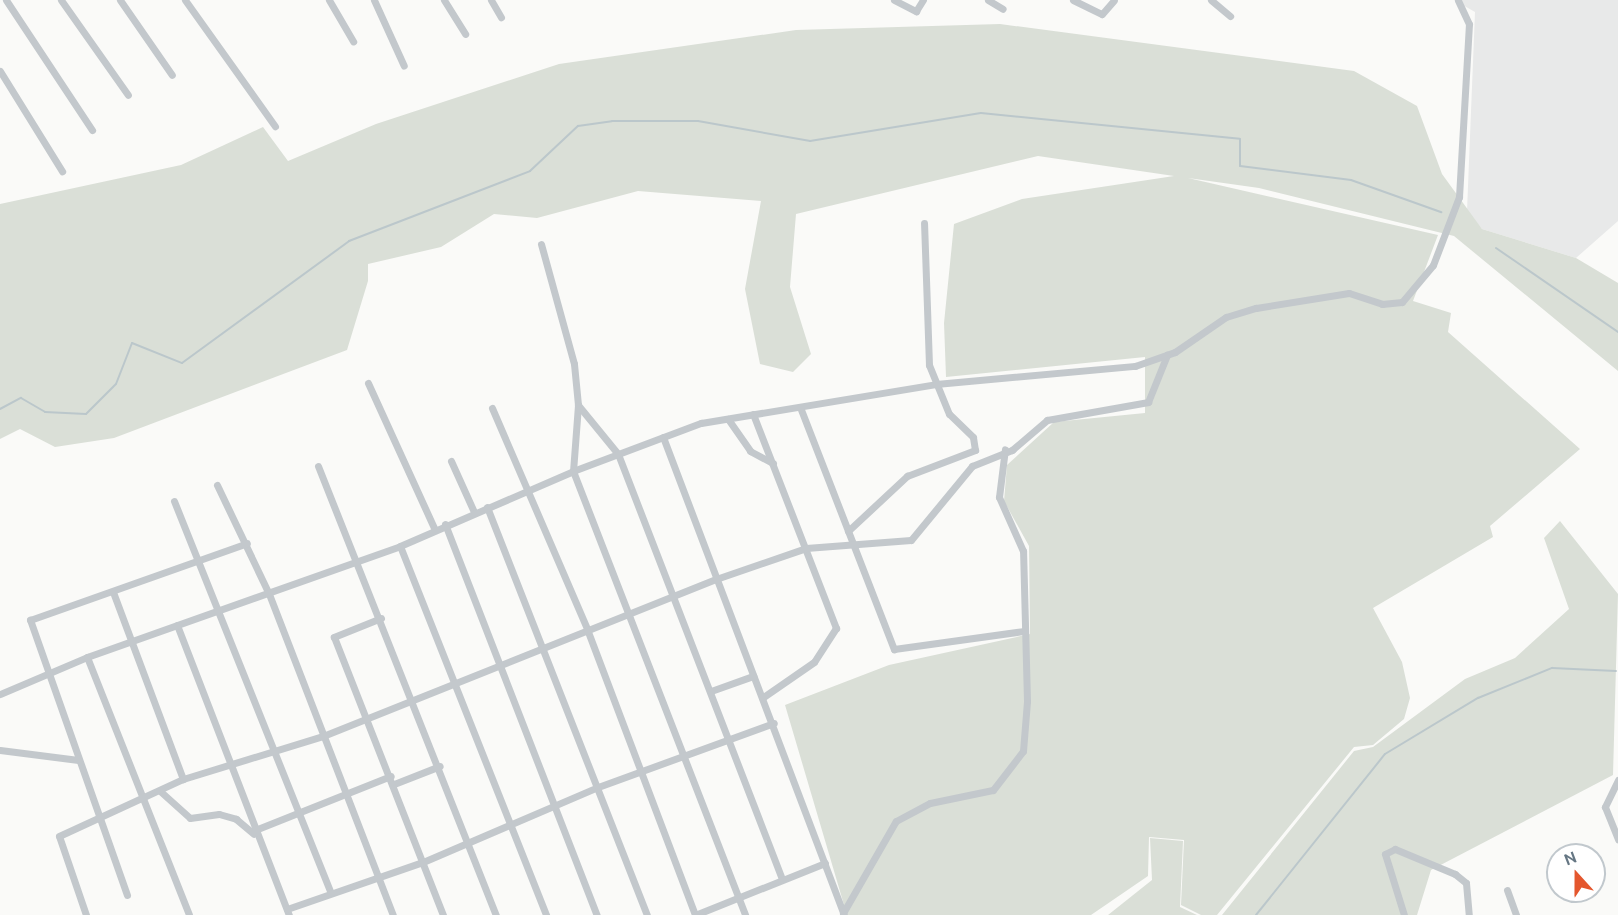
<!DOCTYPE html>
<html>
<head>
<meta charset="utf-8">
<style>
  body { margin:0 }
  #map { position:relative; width:1618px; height:915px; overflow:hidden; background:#fafaf8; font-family:Ubuntu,sans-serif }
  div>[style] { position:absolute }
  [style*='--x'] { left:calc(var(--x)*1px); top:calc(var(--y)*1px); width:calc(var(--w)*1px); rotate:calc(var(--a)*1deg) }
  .built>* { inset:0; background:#e8e9e9 }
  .green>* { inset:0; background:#dadfd7 }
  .stream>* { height:2px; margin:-1px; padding:0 1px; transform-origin:1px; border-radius:1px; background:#bbc7cb }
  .minor>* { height:7px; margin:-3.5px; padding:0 3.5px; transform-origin:3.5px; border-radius:3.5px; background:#c3c8cc }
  span { translate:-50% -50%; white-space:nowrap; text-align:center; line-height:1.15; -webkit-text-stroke:6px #fff; paint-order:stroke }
  .north { position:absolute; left:1546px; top:843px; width:60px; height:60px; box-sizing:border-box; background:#fff; border:2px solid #c1c8cd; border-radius:50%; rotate:339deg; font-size:16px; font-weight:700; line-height:24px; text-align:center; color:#657683 }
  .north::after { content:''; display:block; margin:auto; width:21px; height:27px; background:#e4572e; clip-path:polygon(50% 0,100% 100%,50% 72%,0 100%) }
</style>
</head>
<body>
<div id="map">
  <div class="built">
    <div style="clip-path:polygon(1454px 0,1618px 0,1618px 221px,1576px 258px,1482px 229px,1467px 211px,1475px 12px)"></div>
  </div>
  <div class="green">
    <div style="clip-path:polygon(1000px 24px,1354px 71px,1417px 106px,1442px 174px,1482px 229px,1576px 258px,1618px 283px,1618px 371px,1454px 236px,1259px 188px,1188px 178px,1438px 235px,1413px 301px,1451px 313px,1448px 332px,1580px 449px,1490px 526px,1493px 537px,1373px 608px,1402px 662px,1410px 698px,1404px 719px,1373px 745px,1354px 747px,1217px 915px,1201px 915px,1181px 905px,1184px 840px,1149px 837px,1148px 876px,1091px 915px,847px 915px,785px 705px,889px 665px,1030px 634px,1029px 546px,1004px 501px,1007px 465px,1054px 422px,1145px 413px,1145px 357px,946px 377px,944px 323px,954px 224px,1022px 199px,1174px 176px,1038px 156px,796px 214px,790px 287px,811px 354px,793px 372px,760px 364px,745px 289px,761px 201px,638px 191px,537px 218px,494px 214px,441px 247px,368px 264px,368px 281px,347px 350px,114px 438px,55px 447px,20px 429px,0 439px,0 204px,181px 165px,263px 127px,288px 161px,376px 124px,559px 64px,796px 30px)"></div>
    <div style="clip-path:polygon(1560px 521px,1618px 594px,1613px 775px,1431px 870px,1417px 915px,1222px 915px,1354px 751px,1373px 747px,1465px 679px,1515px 658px,1569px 609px,1544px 538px)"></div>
    <div style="clip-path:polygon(1150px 838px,1183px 841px,1180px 907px,1197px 915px,1108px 915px,1152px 880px)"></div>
  </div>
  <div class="stream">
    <div style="--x:1496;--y:248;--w:148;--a:34.5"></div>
    <div style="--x:0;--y:409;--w:24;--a:-28"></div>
    <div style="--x:21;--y:398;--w:28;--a:30"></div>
    <div style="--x:45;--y:412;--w:41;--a:2.8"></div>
    <div style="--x:86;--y:414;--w:42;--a:-45"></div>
    <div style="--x:116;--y:384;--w:44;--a:-68.7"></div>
    <div style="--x:132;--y:343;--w:54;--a:21.8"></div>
    <div style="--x:182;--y:363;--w:207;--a:-36.1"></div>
    <div style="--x:349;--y:241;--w:194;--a:-21.1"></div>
    <div style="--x:530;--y:171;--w:66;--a:-43.2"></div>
    <div style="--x:578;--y:126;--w:34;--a:-8"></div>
    <div style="--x:612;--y:121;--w:86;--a:0"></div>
    <div style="--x:698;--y:121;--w:114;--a:10.1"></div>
    <div style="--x:810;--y:141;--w:173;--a:-9.3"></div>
    <div style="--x:981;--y:113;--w:260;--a:5.7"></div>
    <div style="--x:1240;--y:139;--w:27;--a:90"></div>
    <div style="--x:1240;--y:166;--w:112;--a:7.2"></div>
    <div style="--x:1351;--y:180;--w:96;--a:19.6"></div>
    <div style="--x:1256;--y:915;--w:206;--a:-51.3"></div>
    <div style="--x:1385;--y:754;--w:109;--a:-31.1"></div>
    <div style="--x:1478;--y:698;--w:80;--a:-22.1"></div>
    <div style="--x:1552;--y:668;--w:64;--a:2.7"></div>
  </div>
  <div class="minor">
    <div style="--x:6;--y:0;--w:156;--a:56.5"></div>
    <div style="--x:61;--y:0;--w:116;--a:54.8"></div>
    <div style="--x:120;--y:0;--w:91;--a:55.3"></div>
    <div style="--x:185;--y:0;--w:155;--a:54.5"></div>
    <div style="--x:329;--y:0;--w:48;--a:59.7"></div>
    <div style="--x:374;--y:0;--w:72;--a:65.6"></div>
    <div style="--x:444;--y:0;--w:40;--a:58"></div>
    <div style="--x:491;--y:0;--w:20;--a:60"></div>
    <div style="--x:894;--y:0;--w:25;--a:27"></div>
    <div style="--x:916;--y:11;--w:13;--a:-58"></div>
    <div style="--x:988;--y:0;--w:17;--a:31"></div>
    <div style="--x:1073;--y:0;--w:32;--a:26"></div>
    <div style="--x:1102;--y:14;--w:18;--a:-49"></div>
    <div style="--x:1211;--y:0;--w:25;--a:40"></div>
    <div style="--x:0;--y:71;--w:118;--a:58.2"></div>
    <div style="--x:541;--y:244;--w:124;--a:74.6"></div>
    <div style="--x:574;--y:364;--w:41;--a:84.4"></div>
    <div style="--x:578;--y:405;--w:66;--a:94.3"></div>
    <div style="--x:573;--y:471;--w:476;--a:68.8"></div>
    <div style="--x:368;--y:383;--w:159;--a:65.5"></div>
    <div style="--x:578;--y:405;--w:63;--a:50.8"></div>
    <div style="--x:618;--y:454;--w:456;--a:68.9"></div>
    <div style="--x:800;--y:407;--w:260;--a:68.8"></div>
    <div style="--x:894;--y:649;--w:130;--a:-7.9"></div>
    <div style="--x:492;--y:408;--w:241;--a:66.7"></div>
    <div style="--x:587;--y:629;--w:306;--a:69.3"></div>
    <div style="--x:753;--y:414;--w:230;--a:68.8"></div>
    <div style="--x:836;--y:628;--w:40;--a:122.9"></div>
    <div style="--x:814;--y:662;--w:63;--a:145.3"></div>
    <div style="--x:728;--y:419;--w:39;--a:55"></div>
    <div style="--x:750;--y:451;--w:26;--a:28"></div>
    <div style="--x:663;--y:437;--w:511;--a:69.26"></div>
    <div style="--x:451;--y:461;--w:56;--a:65.7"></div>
    <div style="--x:318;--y:466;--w:483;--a:68.4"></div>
    <div style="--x:217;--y:485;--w:121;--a:64.5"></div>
    <div style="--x:269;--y:594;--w:344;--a:68.9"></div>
    <div style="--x:174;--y:501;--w:422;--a:68.2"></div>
    <div style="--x:487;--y:507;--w:438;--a:68.6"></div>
    <div style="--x:445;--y:524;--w:420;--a:68.8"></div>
    <div style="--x:848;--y:531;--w:81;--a:-43"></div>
    <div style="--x:907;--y:476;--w:73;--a:-20.9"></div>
    <div style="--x:975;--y:450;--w:13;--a:-99"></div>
    <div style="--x:973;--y:437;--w:33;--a:-136"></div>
    <div style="--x:949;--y:414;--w:53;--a:-112.2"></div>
    <div style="--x:929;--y:365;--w:142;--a:-92"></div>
    <div style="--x:400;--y:546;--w:397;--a:68.4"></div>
    <div style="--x:113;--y:592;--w:200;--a:69.5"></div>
    <div style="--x:381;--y:618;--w:51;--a:158"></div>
    <div style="--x:334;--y:637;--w:299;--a:68.6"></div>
    <div style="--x:177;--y:625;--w:311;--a:68.9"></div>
    <div style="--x:87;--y:657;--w:277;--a:68.4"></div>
    <div style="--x:711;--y:691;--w:45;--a:-19.7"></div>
    <div style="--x:0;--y:694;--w:95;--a:-23"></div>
    <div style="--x:87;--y:657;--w:332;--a:-19.5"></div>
    <div style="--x:400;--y:546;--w:189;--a:-23.4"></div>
    <div style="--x:573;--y:471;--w:137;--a:-20.6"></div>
    <div style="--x:701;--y:423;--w:238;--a:-9.4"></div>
    <div style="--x:936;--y:384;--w:200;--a:-5.2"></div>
    <div style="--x:1135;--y:366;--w:42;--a:-19.3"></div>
    <div style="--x:1175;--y:352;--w:62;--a:-34.5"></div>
    <div style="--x:1226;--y:317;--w:31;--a:-17"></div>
    <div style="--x:1256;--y:308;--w:94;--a:-9.2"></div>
    <div style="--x:1349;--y:293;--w:35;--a:18"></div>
    <div style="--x:1382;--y:304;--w:20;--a:-6"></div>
    <div style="--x:1402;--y:302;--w:48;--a:-50"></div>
    <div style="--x:1433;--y:265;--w:73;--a:-69.1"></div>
    <div style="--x:1459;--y:197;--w:173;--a:-86.7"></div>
    <div style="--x:1469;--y:24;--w:26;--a:-115"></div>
    <div style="--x:0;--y:750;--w:79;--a:7.3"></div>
    <div style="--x:1618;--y:780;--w:30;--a:116"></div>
    <div style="--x:1605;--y:807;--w:35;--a:68"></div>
    <div style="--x:394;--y:784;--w:49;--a:-21.4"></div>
    <div style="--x:160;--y:791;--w:40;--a:42"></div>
    <div style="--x:190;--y:818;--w:29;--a:-8"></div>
    <div style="--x:219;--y:814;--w:18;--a:16"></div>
    <div style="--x:236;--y:819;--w:23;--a:40"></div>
    <div style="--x:255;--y:830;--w:146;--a:-21.7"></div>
    <div style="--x:1507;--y:890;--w:27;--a:70"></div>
    <div style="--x:127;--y:895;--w:292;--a:-109.4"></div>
    <div style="--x:30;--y:620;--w:230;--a:-19.5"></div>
    <div style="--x:287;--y:909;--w:144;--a:-19.1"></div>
    <div style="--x:423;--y:862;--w:190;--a:-23.2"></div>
    <div style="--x:598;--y:787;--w:187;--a:-20"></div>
    <div style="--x:843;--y:913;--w:106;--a:-60.1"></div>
    <div style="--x:896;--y:821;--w:38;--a:-28"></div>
    <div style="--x:930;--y:803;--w:64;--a:-11.7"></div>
    <div style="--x:993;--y:790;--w:49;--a:-52.4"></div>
    <div style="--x:1023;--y:751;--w:50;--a:-85.4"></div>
    <div style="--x:1027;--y:701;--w:150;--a:-91.5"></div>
    <div style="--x:1023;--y:551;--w:59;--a:-114"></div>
    <div style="--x:999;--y:497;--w:48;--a:-82.9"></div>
    <div style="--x:86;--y:915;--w:83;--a:-108.9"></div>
    <div style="--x:59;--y:836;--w:136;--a:-24.7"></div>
    <div style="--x:183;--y:779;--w:146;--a:-17.1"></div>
    <div style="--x:323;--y:736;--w:423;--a:-21.8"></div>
    <div style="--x:716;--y:579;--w:95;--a:-19"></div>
    <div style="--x:806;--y:548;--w:105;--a:-4.4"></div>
    <div style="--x:911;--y:540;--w:96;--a:-50.5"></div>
    <div style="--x:972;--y:466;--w:43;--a:-21.8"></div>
    <div style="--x:1012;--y:450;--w:46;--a:-40.6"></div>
    <div style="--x:1047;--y:420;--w:103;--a:-10.1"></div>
    <div style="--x:1148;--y:402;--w:51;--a:-68"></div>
    <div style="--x:695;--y:915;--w:140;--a:-21.8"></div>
    <div style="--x:1404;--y:915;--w:64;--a:-107.3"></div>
    <div style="--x:1385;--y:854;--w:11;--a:-27"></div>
    <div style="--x:1395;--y:849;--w:65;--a:22.6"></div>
    <div style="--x:1455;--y:874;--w:14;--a:39"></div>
    <div style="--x:1466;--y:883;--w:32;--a:85"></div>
  </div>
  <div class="north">N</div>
</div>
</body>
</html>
